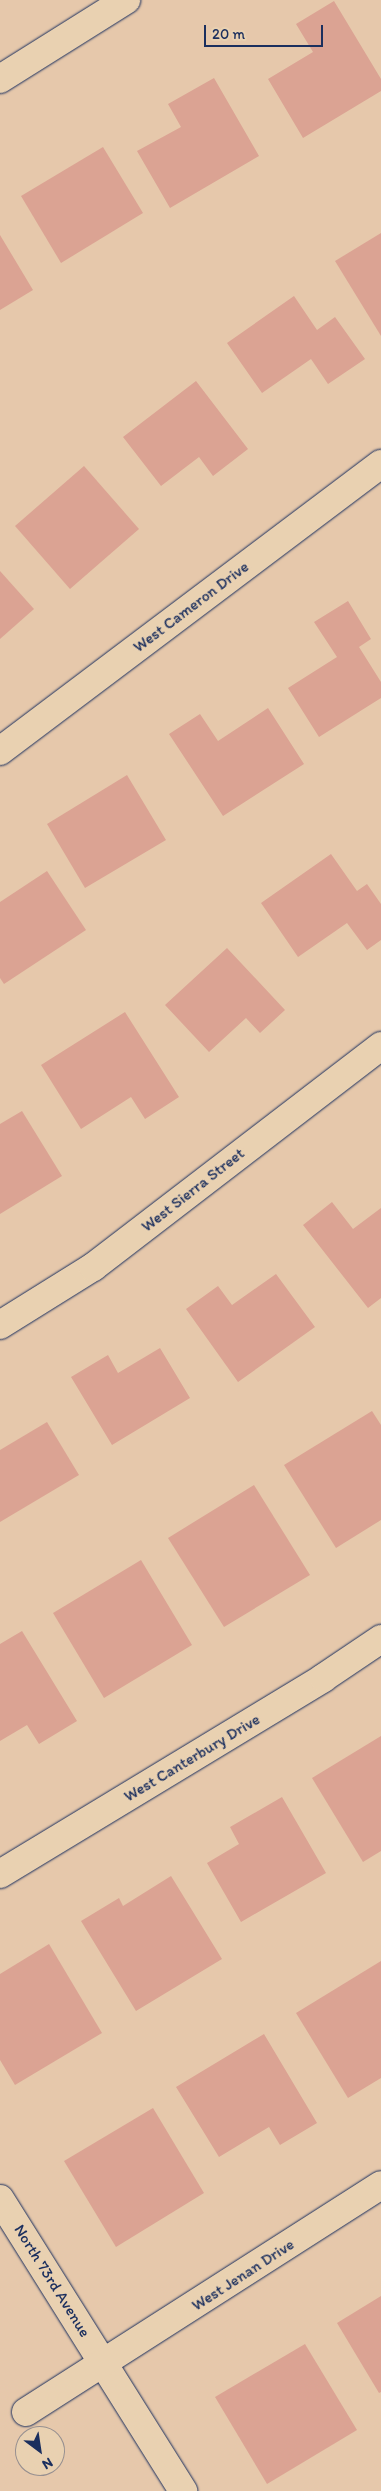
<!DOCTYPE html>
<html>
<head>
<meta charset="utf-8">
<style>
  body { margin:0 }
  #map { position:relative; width:381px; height:2491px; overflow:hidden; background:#e6c8ab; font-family:Itim,sans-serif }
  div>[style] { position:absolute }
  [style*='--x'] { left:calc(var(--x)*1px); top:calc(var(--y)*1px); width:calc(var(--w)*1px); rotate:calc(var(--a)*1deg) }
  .building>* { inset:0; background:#dba393 }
  .roads { filter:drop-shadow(0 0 1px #1b2f5e) drop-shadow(0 0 1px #1b2f5e) }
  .street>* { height:28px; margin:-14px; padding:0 14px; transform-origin:14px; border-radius:14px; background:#e9d1b1 }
  .secondary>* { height:28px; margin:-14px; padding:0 14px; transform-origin:14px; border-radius:14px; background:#e9d1b1 }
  span { translate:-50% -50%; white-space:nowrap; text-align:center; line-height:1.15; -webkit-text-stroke:5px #e9d1b1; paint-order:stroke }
  .street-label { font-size:16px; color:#1b2f5e }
  .north { position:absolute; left:15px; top:2426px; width:50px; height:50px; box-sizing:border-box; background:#e9d1b1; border:1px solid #979090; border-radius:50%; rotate:149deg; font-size:14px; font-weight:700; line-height:20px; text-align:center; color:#1b2f5e }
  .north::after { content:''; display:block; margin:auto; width:18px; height:22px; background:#1b2f5e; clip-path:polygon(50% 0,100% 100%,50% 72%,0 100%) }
  .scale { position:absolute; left:204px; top:25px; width:119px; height:22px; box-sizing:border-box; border:2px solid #1b2f5e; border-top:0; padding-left:6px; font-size:15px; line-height:18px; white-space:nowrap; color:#1b2f5e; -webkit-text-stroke:4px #e9d1b1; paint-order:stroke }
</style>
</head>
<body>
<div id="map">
  <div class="building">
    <div style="clip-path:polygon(334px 1px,381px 79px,381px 91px,303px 138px,268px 79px,313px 52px,296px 24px)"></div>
    <div style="clip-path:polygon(214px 78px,259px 156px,170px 208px,137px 151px,181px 127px,168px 104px)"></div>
    <div style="clip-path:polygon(103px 147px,143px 213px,61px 263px,21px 196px)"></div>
    <div style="clip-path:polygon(381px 233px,381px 336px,335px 261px)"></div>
    <div style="clip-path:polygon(0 235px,33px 290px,0 310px)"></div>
    <div style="clip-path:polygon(294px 296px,317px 330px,335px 317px,365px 359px,328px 384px,311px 359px,262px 393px,227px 343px)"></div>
    <div style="clip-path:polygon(196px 381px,248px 449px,213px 476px,199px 457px,161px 486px,123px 437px)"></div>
    <div style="clip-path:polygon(84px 466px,139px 529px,70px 589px,15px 526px)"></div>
    <div style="clip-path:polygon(0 571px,34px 609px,0 639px)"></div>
    <div style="clip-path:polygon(348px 601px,371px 639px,359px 647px,381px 682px,381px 698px,319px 737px,288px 688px,337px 657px,314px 622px)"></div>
    <div style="clip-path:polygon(268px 708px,304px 764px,223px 816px,169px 734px,200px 714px,218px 741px)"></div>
    <div style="clip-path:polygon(127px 775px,166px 840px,85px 888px,47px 824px)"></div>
    <div style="clip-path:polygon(331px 854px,357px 891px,367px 884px,381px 904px,381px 940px,367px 950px,347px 923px,298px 957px,261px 903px)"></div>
    <div style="clip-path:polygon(47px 871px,86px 930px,4px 984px,0 978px,0 902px)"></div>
    <div style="clip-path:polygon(227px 948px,285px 1010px,260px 1033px,246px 1018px,209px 1052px,165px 1005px)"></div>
    <div style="clip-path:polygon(125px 1012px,179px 1097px,145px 1119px,131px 1097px,81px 1129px,41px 1065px)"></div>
    <div style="clip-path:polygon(22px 1111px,62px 1176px,0 1214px,0 1124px)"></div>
    <div style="clip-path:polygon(332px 1202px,353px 1229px,381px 1208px,381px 1298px,368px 1308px,303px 1225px)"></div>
    <div style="clip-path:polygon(276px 1274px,315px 1327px,238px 1382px,186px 1309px,218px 1286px,232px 1305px)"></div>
    <div style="clip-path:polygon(160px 1348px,190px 1398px,112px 1445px,71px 1377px,108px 1355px,118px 1373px)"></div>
    <div style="clip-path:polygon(372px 1411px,381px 1425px,381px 1520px,336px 1548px,284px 1465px)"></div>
    <div style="clip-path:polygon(47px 1422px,79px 1475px,0 1522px,0 1450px)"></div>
    <div style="clip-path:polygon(254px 1485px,310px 1575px,224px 1627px,168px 1538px)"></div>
    <div style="clip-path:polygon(141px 1560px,192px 1645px,104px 1698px,53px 1613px)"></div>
    <div style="clip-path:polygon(22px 1631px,77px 1721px,39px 1744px,27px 1725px,0 1741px,0 1644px)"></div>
    <div style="clip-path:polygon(381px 1736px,381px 1851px,363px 1862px,312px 1778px)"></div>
    <div style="clip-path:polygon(282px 1797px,326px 1873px,241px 1922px,207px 1863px,239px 1844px,230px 1827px)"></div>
    <div style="clip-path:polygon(171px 1876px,222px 1959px,136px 2011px,81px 1921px,119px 1898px,123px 1906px)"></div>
    <div style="clip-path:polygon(49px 1944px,102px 2033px,15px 2085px,0 2060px,0 1974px)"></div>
    <div style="clip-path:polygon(381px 1961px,381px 2078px,348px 2098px,296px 2013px)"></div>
    <div style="clip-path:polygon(264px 2034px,317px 2123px,280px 2145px,269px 2127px,219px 2157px,176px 2087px)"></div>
    <div style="clip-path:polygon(153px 2108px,204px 2193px,116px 2247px,64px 2161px)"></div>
    <div style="clip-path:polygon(381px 2296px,381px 2392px,379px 2393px,337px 2323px)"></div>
    <div style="clip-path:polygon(305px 2344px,357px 2430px,267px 2484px,215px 2397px)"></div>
  </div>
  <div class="roads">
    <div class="street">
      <div style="--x:0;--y:751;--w:477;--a:-37"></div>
      <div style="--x:0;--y:1325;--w:110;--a:-31.9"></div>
      <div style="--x:93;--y:1267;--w:363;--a:-37.5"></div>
      <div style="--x:0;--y:1874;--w:378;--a:-31.2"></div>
      <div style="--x:323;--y:1678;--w:70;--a:-33.9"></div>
      <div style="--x:0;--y:2199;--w:345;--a:57.9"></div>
      <div style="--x:26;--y:2412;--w:421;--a:-32.6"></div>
    </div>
    <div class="secondary">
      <div style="--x:0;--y:79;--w:149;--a:-32.1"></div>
    </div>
  </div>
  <div class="street-label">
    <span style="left:191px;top:607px;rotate:-37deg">West Cameron Drive</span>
    <span style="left:193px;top:1190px;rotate:-38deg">West Sierra Street</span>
    <span style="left:192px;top:1758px;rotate:-31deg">West Canterbury Drive</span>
    <span style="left:243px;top:2275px;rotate:-33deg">West Jenan Drive</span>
    <span style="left:52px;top:2281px;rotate:58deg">North 73rd Avenue</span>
  </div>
  <div class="north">N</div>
  <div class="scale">20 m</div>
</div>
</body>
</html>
